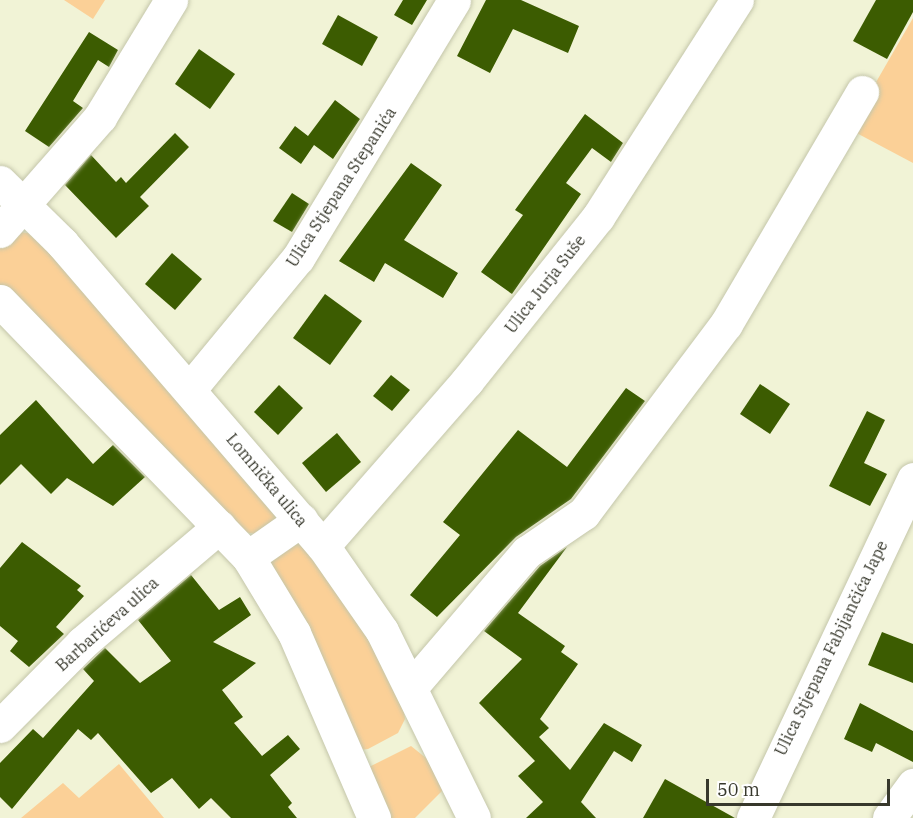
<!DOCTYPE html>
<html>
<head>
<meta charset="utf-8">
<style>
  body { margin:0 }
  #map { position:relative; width:913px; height:818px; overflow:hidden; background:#f1f3d6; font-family:"IBM Plex Serif",serif }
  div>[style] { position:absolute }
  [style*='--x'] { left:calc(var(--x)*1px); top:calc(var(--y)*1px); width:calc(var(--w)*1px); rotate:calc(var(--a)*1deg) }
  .green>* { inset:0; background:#fbd097 }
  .building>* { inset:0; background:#3c5c01 }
  .roads { filter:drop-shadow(0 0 2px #c4c6aa) drop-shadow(0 0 2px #c4c6aa) }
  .minor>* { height:33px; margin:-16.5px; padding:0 16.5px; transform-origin:16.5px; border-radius:16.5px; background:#fff }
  span { translate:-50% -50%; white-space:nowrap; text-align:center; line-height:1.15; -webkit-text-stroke:6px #fff; paint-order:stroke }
  .street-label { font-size:16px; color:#37382c }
  .scale { position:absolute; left:706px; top:779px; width:184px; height:27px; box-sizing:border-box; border:3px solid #37382c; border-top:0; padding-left:8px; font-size:18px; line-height:21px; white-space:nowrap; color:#37382c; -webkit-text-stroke:4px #fff; paint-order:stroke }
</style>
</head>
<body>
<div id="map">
  <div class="green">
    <div style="clip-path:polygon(64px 0,105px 0,93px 19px)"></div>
    <div style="clip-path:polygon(913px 18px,913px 163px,849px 129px)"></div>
    <div style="clip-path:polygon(12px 231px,35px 234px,279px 521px,256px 534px,244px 532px,0 285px,0 242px)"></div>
    <div style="clip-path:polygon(296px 539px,314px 549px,402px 697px,405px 719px,398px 733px,368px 749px,353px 751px,268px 573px,268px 552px)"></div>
    <div style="clip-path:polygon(411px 746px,436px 766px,443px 790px,415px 818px,383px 818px,369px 767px)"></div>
    <div style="clip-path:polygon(119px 764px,164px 818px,21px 818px,63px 783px,79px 798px)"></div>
  </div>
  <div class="building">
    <div style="clip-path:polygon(403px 0,427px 0,412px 25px,394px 15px)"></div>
    <div style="clip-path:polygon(486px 0,521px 0,579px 26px,568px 53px,513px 29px,490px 73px,457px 56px)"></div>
    <div style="clip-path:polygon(876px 0,913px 0,913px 12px,887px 59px,853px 41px)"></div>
    <div style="clip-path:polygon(338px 15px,378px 37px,362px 66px,322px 44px)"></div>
    <div style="clip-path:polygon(89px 32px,118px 50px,109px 67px,98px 60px,73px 101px,83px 108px,49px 147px,25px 131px)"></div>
    <div style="clip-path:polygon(199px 49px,235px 74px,210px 109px,175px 84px)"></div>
    <div style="clip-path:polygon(335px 100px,360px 119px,333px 159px,314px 145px,301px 164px,279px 148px,295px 126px,308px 136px)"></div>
    <div style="clip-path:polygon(585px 114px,623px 143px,611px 162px,592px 148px,566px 183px,581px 194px,512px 294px,481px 272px,523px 215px,515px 210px)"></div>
    <div style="clip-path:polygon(175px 133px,189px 147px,140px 197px,149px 206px,116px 238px,65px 185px,91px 155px,116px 182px,121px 177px,126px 183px)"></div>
    <div style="clip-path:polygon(411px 163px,442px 185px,404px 240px,458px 273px,443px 298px,385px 263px,374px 282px,339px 261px)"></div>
    <div style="clip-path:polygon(292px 193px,309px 204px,292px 232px,273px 221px)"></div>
    <div style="clip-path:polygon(172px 253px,202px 279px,175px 310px,145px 284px)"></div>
    <div style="clip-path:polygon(325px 294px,362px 321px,330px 365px,293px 338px)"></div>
    <div style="clip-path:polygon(391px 375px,410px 390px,392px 411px,373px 396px)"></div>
    <div style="clip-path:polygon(760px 384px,790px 404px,770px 434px,740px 414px)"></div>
    <div style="clip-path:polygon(279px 385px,303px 408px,278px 435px,254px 412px)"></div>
    <div style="clip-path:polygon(626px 388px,645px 401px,571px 499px,516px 537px,437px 617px,410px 595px,460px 535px,443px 522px,518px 430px,567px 467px)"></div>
    <div style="clip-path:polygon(36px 400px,93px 464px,113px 445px,145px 477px,113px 506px,67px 478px,51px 494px,21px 464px,0 485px,0 435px)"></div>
    <div style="clip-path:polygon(867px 411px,885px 420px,864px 463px,887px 474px,870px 506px,829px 486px)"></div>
    <div style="clip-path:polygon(337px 433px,361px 462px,326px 492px,302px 463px)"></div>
    <div style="clip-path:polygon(22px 542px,81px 586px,77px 590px,84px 596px,56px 627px,64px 634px,29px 667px,10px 651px,18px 641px,0 626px,0 568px)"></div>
    <div style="clip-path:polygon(567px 547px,518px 613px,565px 646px,561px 652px,578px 664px,540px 719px,549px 728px,539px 737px,570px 770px,604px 723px,642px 745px,632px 762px,614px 751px,581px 802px,596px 818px,526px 818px,543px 802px,518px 776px,535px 761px,479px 703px,522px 659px,484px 631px,540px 566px)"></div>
    <div style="clip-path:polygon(191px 575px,219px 610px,240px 597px,251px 615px,213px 642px,256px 663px,222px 690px,243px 717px,234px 723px,262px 756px,288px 735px,300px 749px,270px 775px,292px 803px,288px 807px,297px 818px,231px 818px,211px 798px,199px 809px,172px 778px,151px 793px,98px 733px,91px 740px,78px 729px,12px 809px,0 797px,0 763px,33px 729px,43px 738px,94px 681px,83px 669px,105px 648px,140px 683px,171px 661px,138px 620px)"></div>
    <div style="clip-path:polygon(882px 632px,913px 644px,913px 683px,868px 665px)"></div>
    <div style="clip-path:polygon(860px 703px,913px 731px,913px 762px,876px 743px,872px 752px,844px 739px)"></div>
    <div style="clip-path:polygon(665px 779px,735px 818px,643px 818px)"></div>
  </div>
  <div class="roads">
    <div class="minor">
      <div style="--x:0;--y:182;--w:87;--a:44.5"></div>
      <div style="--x:62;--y:243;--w:400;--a:49.3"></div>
      <div style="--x:323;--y:546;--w:103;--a:55.2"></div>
      <div style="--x:382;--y:631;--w:208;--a:63.8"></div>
      <div style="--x:0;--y:231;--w:152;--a:-48.7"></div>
      <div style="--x:100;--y:117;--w:137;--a:-58.7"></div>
      <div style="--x:0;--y:301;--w:356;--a:45.9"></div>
      <div style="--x:248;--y:557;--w:89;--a:58.8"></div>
      <div style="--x:294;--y:633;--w:202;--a:66.6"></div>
      <div style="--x:189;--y:390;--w:171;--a:-50.5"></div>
      <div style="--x:298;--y:258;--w:301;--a:-58.8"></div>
      <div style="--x:323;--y:546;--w:219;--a:-48.9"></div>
      <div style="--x:467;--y:381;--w:210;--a:-51.4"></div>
      <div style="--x:598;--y:217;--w:258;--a:-57.4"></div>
      <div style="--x:248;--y:557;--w:65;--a:-34.9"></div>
      <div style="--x:412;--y:686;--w:177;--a:-49.4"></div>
      <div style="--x:527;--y:552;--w:69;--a:-34.4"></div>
      <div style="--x:584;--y:513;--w:236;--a:-53.1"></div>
      <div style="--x:726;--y:324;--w:269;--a:-59.6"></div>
      <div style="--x:0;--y:726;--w:117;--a:-45.3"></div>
      <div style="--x:82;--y:643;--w:180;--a:-40.3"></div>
      <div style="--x:753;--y:818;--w:375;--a:-64.7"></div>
      <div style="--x:889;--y:818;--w:41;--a:-54"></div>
    </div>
  </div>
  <div class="street-label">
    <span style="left:341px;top:187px;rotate:-57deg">Ulica Stjepana Stepanića</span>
    <span style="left:545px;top:284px;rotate:-52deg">Ulica Jurja Suše</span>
    <span style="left:267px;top:480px;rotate:50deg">Lomnička ulica</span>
    <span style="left:107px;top:624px;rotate:-42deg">Barbarićeva ulica</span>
    <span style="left:831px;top:648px;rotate:-64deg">Ulica Stjepana Fabijančića Jape</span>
  </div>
  <div class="scale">50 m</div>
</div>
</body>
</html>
